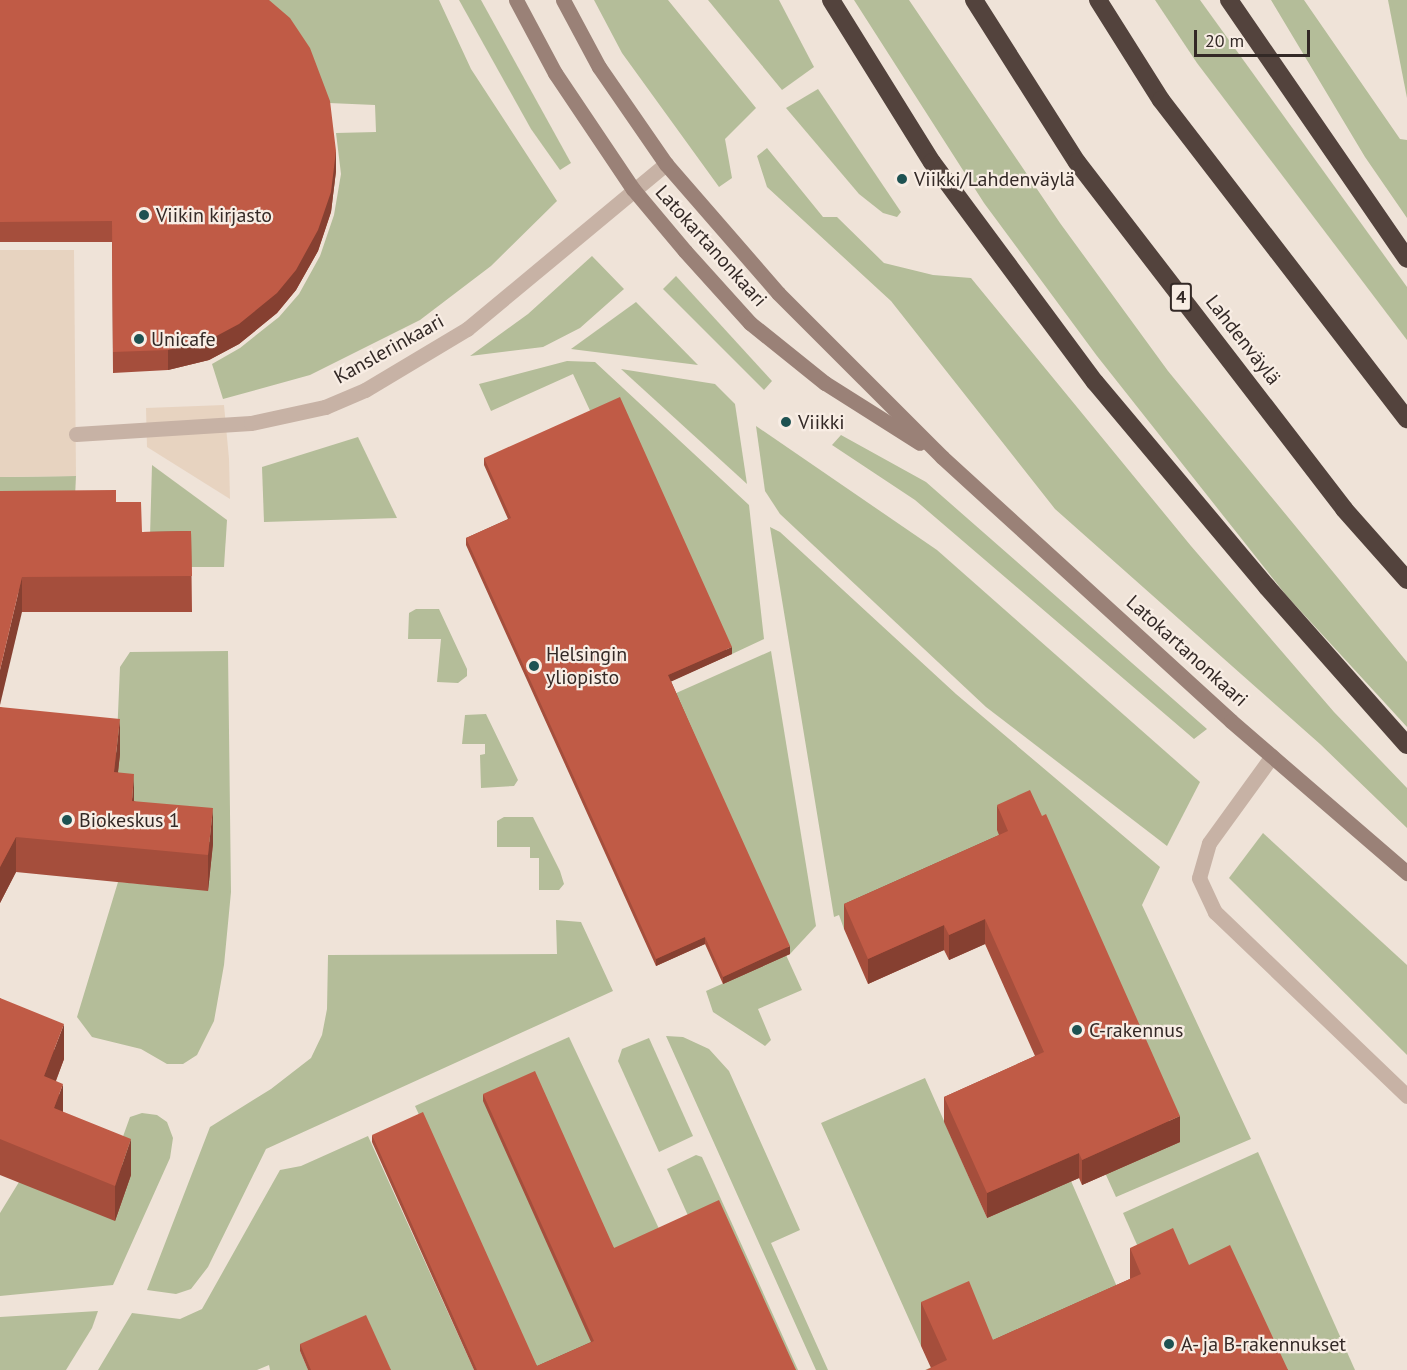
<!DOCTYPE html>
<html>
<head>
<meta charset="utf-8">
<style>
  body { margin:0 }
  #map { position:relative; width:1407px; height:1370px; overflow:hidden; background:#efe3d8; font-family:"PT Sans",sans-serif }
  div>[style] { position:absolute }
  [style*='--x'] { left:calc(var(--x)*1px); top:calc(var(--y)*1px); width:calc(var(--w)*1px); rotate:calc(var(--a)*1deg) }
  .green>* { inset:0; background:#b4bd99 }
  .plaza>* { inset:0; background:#e7d3c0 }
  .lane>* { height:15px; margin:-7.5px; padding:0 7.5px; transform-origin:7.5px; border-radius:7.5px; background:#c7b2a5 }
  .street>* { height:15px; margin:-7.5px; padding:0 7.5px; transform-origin:7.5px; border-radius:7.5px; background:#c7b2a5 }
  .secondary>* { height:15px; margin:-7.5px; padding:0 7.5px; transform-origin:7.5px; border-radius:7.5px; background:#9a8177 }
  .highway>* { height:18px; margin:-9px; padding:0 9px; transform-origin:9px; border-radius:9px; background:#53433d }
  .wall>* { inset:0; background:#a54e3c }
  .shaded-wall>* { inset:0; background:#864031 }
  .building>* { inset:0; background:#c05b46 }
  .dots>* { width:16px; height:16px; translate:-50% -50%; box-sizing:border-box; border:3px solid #f8ede4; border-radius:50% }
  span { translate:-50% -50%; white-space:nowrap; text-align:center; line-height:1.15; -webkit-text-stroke:4.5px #f8ede4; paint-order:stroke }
  .shield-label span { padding:2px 4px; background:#f8ede4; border:2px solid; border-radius:4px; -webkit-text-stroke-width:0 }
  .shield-label { font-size:18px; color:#332926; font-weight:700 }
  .poi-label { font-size:20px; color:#332926 }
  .left { translate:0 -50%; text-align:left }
  .street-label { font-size:20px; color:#332926 }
  .scale { position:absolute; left:1194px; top:30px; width:116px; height:27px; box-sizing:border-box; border:3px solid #332926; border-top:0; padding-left:8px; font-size:18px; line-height:21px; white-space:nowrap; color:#332926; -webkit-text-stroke:4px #f8ede4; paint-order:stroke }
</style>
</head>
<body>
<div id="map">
  <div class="green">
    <div style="clip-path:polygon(247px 0,439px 0,471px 69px,557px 201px,491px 266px,420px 320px,310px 375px,223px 399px,212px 364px,240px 348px,279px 317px,299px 294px,320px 256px,334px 215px,341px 174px,336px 133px,376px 132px,375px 105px,329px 103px)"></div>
    <div style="clip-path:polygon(459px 0,481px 0,571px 163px,560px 170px,531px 129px)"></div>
    <div style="clip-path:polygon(594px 0,668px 0,756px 108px,725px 139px,732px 178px,719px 187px,622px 53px)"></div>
    <div style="clip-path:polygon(708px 0,779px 0,814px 67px,782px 90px)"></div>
    <div style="clip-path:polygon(854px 0,909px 0,1060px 223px,1168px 371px,1407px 662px,1407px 727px,1286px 595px,1097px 356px,984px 203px)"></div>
    <div style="clip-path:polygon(1155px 0,1200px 0,1407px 287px,1407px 340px,1197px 63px)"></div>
    <div style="clip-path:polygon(1271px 0,1304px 0,1400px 139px,1407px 140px,1407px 218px,1365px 157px)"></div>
    <div style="clip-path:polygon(1388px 0,1407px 0,1407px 98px)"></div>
    <div style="clip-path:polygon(818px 89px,901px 212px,897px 217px,883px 213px,859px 194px,786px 108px)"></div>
    <div style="clip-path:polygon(767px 148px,823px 217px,837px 217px,884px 263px,933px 275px,971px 278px,1191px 546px,1334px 712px,1407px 788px,1407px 828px,1320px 744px,1055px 509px,891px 301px,767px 187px,757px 156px)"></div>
    <div style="clip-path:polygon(592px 256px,624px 289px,580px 328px,543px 347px,470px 356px,528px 314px)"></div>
    <div style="clip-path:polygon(676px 276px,772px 381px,764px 390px,663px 289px)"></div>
    <div style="clip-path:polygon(636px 302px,698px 365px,571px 349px)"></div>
    <div style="clip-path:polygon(567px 361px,595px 362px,749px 505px,764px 639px,732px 654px,593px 417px,573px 374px,491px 411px,479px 384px)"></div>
    <div style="clip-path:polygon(621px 369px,715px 384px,735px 404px,747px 484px)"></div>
    <div style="clip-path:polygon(756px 426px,937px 550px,1200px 782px,1167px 846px,986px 707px,780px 514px,765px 491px)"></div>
    <div style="clip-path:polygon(841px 435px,926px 482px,1207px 729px,1194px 739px,915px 500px,832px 445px)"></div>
    <div style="clip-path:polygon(358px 437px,397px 518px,264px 522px,262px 467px)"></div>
    <div style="clip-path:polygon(152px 465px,227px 520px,224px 567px,191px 567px,150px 537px)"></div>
    <div style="clip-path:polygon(76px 476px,75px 497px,0 497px,0 477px)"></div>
    <div style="clip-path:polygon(770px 527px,780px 532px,956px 694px,1160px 867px,1142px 905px,1251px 1139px,1116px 1197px,1106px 1175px,1046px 839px,844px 929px,839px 915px,834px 917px)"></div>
    <div style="clip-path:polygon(416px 609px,439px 609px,467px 669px,467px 676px,458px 683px,437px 682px,441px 639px,408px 639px,409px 613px)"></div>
    <div style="clip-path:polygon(228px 651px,231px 892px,224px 965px,214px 1021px,197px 1055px,183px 1064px,167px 1064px,141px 1049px,92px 1037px,77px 1017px,118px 882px,208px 890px,213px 844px,114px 807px,120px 667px,130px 652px)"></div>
    <div style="clip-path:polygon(771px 651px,816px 926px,790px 954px,674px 694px)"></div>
    <div style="clip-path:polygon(486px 714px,518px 780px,514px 786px,481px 788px,480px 755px,485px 754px,485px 744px,462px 744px,465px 715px)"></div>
    <div style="clip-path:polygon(504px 817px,533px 817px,560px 871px,564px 884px,559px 890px,539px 890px,539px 858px,530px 858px,530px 847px,497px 847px,497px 821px)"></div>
    <div style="clip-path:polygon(1263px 833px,1407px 965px,1407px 1055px,1229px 878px)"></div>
    <div style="clip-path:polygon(556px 920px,581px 922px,613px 991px,266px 1149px,208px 1267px,191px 1289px,176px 1294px,147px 1290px,210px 1127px,271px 1089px,311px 1058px,322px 1035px,327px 1009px,328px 955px,557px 954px)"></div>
    <div style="clip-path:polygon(786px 955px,802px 990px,758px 1009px,771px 1040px,765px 1046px,713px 1012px,706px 991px)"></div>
    <div style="clip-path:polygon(666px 1036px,683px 1037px,709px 1049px,729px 1071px,800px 1230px,771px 1243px,828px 1370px,816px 1370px)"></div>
    <div style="clip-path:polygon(569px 1037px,661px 1233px,594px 1348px,536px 1370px,415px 1106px)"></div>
    <div style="clip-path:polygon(649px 1038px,693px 1136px,659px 1152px,618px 1061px,622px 1049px)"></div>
    <div style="clip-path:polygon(925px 1078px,987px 1218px,1071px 1181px,1128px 1312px,999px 1370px,925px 1370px,978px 1346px,968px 1325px,921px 1346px,821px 1123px)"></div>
    <div style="clip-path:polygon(142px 1113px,157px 1115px,167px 1122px,173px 1138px,170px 1158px,113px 1285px,0 1296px,0 1213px,19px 1182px,112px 1167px,130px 1117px)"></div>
    <div style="clip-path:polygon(368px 1136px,474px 1370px,388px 1370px,300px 1351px,308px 1370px,270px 1370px,269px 1365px,257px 1370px,98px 1370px,132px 1313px,180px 1319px,202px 1309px,280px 1170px,301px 1166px)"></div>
    <div style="clip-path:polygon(1258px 1152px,1355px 1370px,1268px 1370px,1153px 1281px,1123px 1213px)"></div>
    <div style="clip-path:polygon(696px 1155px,702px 1157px,798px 1370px,792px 1370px,690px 1220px,667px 1169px)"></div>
    <div style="clip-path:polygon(98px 1311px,92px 1328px,66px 1370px,0 1370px,0 1317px)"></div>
  </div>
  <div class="plaza">
    <div style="clip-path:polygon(0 250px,74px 250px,76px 476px,0 477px)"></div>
    <div style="clip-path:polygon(224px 405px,229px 459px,230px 499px,147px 447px,146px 408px)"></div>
  </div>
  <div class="lane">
    <div style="--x:1272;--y:756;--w:107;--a:125.9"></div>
    <div style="--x:1209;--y:843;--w:36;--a:106"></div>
    <div style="--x:1199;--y:878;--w:38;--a:65"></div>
    <div style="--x:1215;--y:912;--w:266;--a:43.8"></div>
  </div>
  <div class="street">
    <div style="--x:76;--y:434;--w:175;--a:-3.6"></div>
    <div style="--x:251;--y:423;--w:76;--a:-12.2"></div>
    <div style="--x:325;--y:407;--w:43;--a:-23"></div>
    <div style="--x:365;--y:390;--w:119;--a:-30.9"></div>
    <div style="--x:467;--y:329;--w:259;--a:-39.7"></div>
  </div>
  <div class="secondary">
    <div style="--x:516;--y:0;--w:83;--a:61.9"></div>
    <div style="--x:555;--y:73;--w:140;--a:56.1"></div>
    <div style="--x:633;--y:189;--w:81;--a:50"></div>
    <div style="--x:685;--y:251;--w:97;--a:47.9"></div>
    <div style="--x:750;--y:323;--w:96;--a:38.7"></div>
    <div style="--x:825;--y:383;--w:112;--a:32.3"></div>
    <div style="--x:563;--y:0;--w:76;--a:61.8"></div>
    <div style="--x:599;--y:67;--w:118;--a:55.4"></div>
    <div style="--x:666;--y:164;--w:171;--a:49"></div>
    <div style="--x:778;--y:293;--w:232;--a:45"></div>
    <div style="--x:942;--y:457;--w:391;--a:42.4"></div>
    <div style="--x:1231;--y:721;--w:233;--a:40.8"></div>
  </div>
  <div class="highway">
    <div style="--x:831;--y:0;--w:191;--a:58.1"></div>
    <div style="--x:932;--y:162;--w:274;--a:53.5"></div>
    <div style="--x:1095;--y:382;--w:268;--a:50"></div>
    <div style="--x:1267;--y:587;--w:211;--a:48.5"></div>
    <div style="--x:974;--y:0;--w:192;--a:57.6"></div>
    <div style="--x:1077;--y:162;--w:438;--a:52.4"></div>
    <div style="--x:1344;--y:509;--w:95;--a:48.4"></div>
    <div style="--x:1098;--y:0;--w:118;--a:57.8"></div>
    <div style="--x:1161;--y:100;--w:403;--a:52.4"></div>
    <div style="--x:1229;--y:0;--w:314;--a:55.5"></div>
  </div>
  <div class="wall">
    <div style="clip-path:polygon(0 0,336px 171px,331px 212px,318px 251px,296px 290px,277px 313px,239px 344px,209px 360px,168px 370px,113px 373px,112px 242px,0 242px)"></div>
    <div style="clip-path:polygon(484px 458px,732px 654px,671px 681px,790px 954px,723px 984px,705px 944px,656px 966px,466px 545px,466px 538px,508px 519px,484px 465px)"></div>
    <div style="clip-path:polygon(0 491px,116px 502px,142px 532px,191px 531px,192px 612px,22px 612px)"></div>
    <div style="clip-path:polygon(0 707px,120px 754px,118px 772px,134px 801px,213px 844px,208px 891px,16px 872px,0 903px)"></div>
    <div style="clip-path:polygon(997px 805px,1180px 1142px,1082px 1185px,1079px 1178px,987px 1218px,944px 1122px,944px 1097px,1035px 1056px,985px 944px,949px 960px,944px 950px,868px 984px,844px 929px,844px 904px,999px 835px,997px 830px)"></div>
    <div style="clip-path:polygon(0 998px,64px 1059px,56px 1081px,63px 1112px,131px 1175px,115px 1221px,0 1175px)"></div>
    <div style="clip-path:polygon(483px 1094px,614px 1248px,796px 1370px,474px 1370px,372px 1142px,372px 1135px,537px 1366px,591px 1342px,483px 1101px)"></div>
    <div style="clip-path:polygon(1130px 1248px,1189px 1265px,1288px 1370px,931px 1368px,921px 1346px,921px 1302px,993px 1340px,1130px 1279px)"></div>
    <div style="clip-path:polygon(300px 1344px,391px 1370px,308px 1370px,300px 1351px)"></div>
  </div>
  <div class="shaded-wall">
    <div style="clip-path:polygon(336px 151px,336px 171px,331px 212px,318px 251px,296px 290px,277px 313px,239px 344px,209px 360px,168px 370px,168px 350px)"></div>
    <div style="clip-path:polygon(22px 577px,22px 612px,0 705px,0 670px)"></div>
    <div style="clip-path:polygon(732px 647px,732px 654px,668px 683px,668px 675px)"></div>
    <div style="clip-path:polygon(120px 719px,120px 754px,114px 807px,114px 772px)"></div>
    <div style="clip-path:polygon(134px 774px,134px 810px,132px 801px)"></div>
    <div style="clip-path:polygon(213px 808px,213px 844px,208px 891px,208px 855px)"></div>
    <div style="clip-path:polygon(16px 837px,16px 872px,0 903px,0 867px)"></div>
    <div style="clip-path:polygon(985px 919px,985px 944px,949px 960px,949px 935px)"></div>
    <div style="clip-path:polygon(944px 925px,944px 950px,868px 984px,868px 959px)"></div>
    <div style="clip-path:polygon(705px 937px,705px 944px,656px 966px,656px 959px)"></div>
    <div style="clip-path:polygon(790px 946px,790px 954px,723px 984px,723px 977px)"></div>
    <div style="clip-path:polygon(64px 1024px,64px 1059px,44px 1111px,44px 1076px)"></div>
    <div style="clip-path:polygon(63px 1084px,63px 1119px,54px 1108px)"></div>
    <div style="clip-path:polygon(1180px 1116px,1180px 1142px,1082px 1185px,1082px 1160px)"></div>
    <div style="clip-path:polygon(131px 1139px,131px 1175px,115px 1221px,115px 1186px)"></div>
    <div style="clip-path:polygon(1079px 1153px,1079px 1178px,987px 1218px,987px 1193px)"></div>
  </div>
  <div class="building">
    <div style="clip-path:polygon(0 0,269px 0,290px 18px,310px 48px,330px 101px,336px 151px,331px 192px,318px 230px,296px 270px,277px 293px,239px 324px,209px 340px,168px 350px,113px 352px,112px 221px,0 222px)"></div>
    <div style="clip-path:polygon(620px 397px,732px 647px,668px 675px,790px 946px,723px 977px,705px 937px,656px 959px,466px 538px,511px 518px,484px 458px)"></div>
    <div style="clip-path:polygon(116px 490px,116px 502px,141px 502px,142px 532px,191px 531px,192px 576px,22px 577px,0 670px,0 491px)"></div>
    <div style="clip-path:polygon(0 707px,120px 719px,114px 772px,134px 774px,132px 801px,213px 808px,208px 855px,16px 837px,0 867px)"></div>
    <div style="clip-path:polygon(1030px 790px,1042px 816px,1046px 814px,1180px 1116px,1082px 1160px,1079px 1153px,987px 1193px,944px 1097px,1044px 1052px,985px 919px,949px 935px,944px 925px,868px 959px,844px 904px,1008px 831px,997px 805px)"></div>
    <div style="clip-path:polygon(0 998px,64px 1024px,44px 1076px,63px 1084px,54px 1108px,131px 1139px,115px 1186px,0 1139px)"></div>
    <div style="clip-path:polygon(535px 1071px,614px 1248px,719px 1200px,796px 1370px,477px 1370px,372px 1135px,423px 1112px,537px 1366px,594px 1341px,483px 1094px)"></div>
    <div style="clip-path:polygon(1173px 1228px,1189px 1265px,1230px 1245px,1288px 1370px,926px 1370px,947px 1360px,921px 1302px,969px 1281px,993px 1340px,1141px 1274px,1130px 1248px)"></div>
    <div style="clip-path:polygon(366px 1315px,391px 1370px,311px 1370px,300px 1344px)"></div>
  </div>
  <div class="dots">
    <div style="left:902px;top:179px;background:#1e5252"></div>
    <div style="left:144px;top:215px;background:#1e5252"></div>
    <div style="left:139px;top:339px;background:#1e5252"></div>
    <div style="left:786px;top:422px;background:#1e5252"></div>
    <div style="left:534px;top:666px;background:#1e5252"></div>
    <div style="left:67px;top:820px;background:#1e5252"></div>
    <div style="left:1077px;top:1030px;background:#1e5252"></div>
    <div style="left:1169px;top:1344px;background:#1e5252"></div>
  </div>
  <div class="shield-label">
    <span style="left:1181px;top:297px">4</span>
  </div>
  <div class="poi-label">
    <span class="left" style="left:914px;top:179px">Viikki/Lahdenväylä</span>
    <span class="left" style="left:156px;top:215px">Viikin kirjasto</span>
    <span class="left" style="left:151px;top:339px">Unicafe</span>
    <span class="left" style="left:798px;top:422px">Viikki</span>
    <span class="left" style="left:546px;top:666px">Helsingin<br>yliopisto</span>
    <span class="left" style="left:79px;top:820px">Biokeskus 1</span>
    <span class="left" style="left:1089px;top:1030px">C-rakennus</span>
    <span class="left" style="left:1181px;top:1344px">A- ja B-rakennukset</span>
  </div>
  <div class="street-label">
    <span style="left:711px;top:246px;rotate:48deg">Latokartanonkaari</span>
    <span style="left:1243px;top:340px;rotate:52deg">Lahdenväylä</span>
    <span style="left:389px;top:349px;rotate:-29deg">Kanslerinkaari</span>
    <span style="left:1187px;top:651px;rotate:42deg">Latokartanonkaari</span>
  </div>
  <div class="scale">20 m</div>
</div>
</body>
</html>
